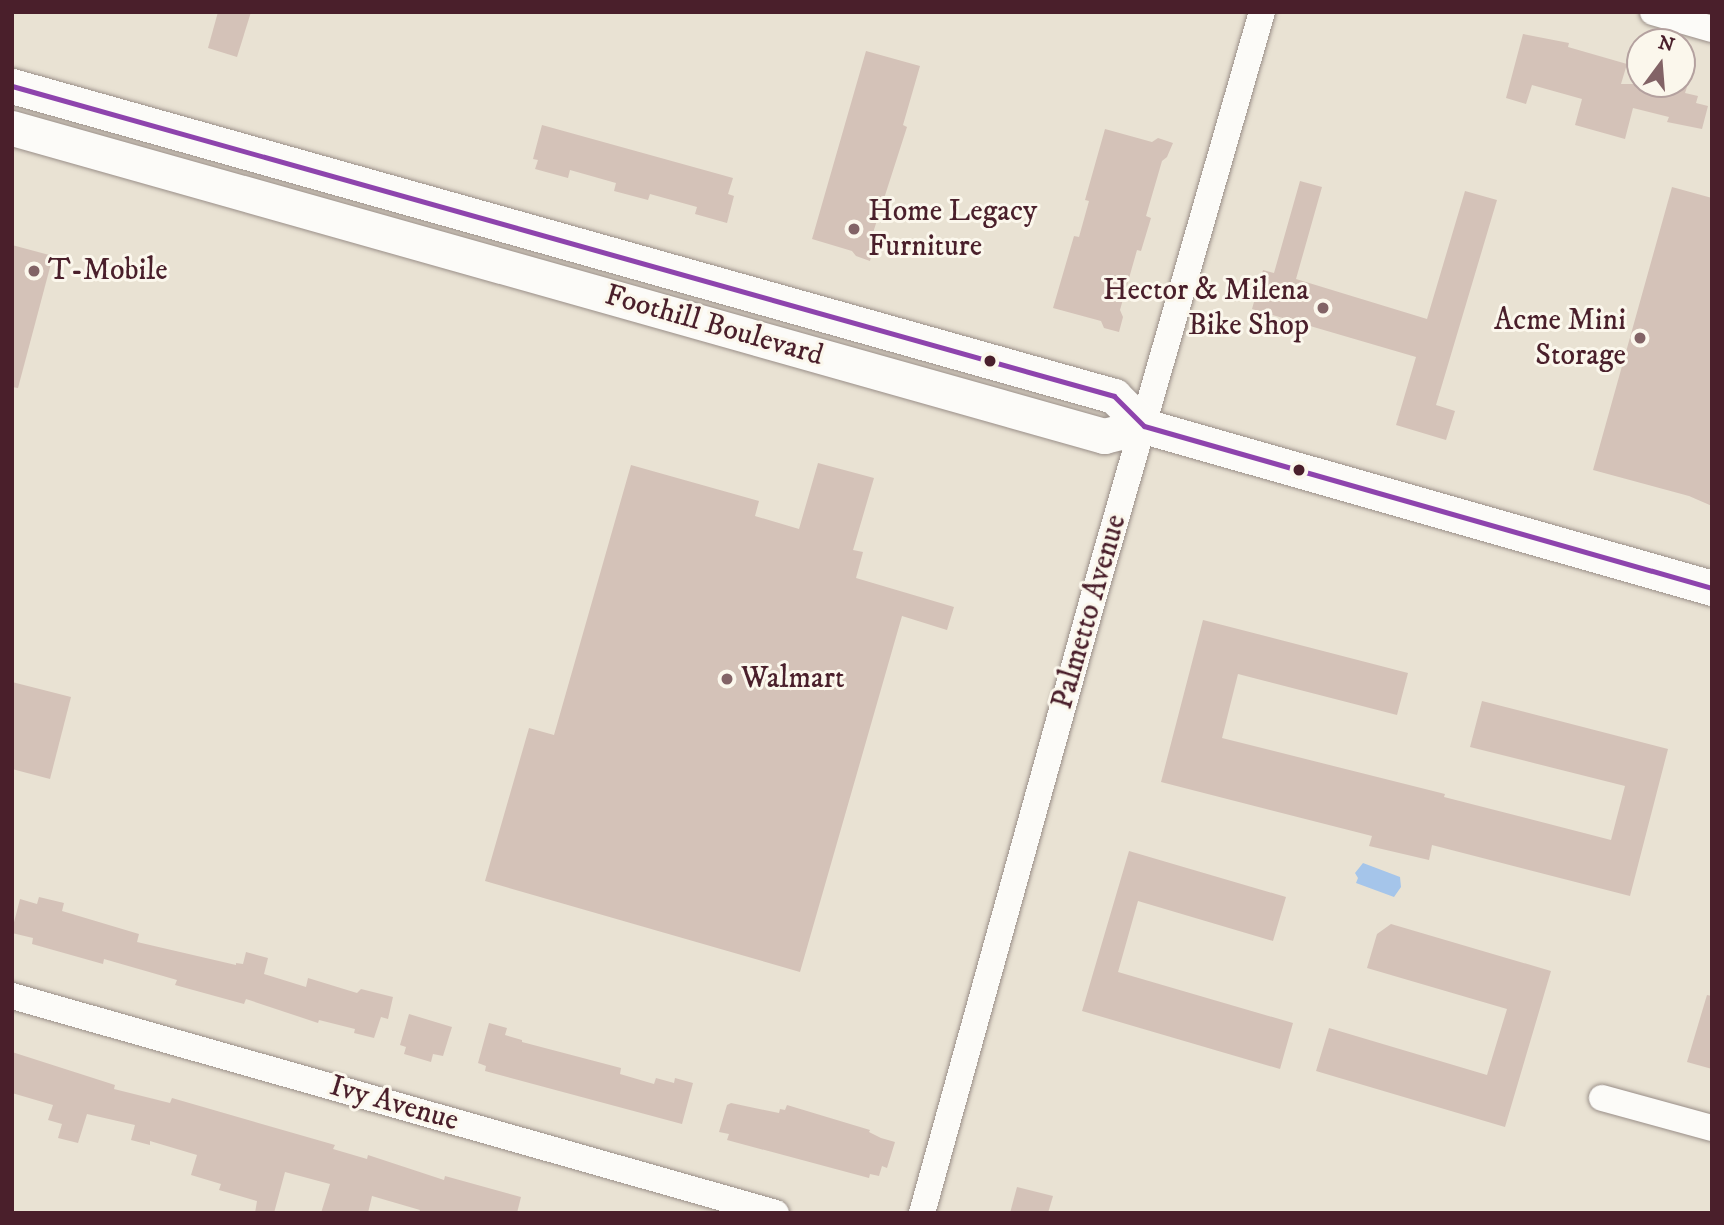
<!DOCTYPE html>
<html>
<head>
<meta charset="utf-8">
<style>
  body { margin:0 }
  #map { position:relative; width:1724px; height:1225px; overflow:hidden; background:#e9e2d3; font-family:"IM FELL DW Pica",serif }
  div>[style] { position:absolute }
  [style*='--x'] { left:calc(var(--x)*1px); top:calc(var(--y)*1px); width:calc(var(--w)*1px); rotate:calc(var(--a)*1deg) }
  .water>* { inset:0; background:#a5c5ea }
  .building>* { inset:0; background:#d4c2b8 }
  .roads { filter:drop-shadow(0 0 2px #998e88) drop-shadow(0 0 2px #998e88) }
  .minor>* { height:26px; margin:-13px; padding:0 13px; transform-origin:13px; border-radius:13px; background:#fcfbf8 }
  .major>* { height:35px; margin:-17.5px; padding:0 17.5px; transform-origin:17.5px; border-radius:17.5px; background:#fcfbf8 }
  .bus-1>* { height:5px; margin:-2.5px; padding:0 2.5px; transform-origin:2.5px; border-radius:2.5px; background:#8e44ad }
  .dots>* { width:19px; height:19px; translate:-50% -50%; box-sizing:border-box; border:4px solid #fbf7ec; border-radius:50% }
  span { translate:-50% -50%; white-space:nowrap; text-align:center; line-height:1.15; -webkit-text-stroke:6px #fbf7ec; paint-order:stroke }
  .poi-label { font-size:30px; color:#4a1f2b }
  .left { translate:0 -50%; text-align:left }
  .right { translate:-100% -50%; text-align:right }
  .street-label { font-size:30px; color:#4a1f2b }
  .frame { position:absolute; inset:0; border:14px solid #4a1f2b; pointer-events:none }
  .north { position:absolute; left:1626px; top:28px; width:70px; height:70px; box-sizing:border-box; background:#fbf7ec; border:2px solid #b4a19f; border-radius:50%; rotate:16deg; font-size:19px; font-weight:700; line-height:28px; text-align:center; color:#4a1f2b }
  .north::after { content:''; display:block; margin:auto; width:24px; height:32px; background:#826366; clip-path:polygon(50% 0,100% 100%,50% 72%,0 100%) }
</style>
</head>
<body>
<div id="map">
  <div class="water">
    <div style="clip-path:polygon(1363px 863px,1400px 877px,1401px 887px,1394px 897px,1356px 883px,1358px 878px,1355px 873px)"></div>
  </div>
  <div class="building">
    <div style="clip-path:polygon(218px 12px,251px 12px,237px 57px,208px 48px)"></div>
    <div style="clip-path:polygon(1523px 34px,1569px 43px,1568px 47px,1627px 64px,1621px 84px,1688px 84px,1685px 93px,1698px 96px,1696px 103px,1708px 106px,1702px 129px,1667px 122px,1669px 117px,1633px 108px,1625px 139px,1575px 125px,1582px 99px,1532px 85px,1526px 104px,1506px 98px)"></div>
    <div style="clip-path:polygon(866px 51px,920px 66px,903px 125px,907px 127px,871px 239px,874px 245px,870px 261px,856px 256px,852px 251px,812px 239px)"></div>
    <div style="clip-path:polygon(542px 125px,733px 178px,728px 194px,734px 196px,727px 223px,695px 214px,697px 207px,650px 194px,648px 200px,614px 191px,616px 183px,570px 170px,568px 178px,535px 169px,538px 160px,533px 159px)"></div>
    <div style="clip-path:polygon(1105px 129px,1152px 142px,1158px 138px,1173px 143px,1167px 157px,1162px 161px,1146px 216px,1151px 218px,1141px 251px,1137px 250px,1120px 310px,1123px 317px,1119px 332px,1104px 328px,1101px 321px,1053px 308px,1074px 236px,1079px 237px,1089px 201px,1085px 200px)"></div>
    <div style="clip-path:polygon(1300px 181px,1322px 187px,1296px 279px,1427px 319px,1465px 191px,1497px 200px,1436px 405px,1455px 411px,1446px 440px,1396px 425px,1416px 357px,1252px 309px,1263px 270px,1274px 273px)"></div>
    <div style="clip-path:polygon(1672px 187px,1712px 198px,1712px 506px,1689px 496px,1593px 470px)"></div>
    <div style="clip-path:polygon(12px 245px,53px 256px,18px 388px,12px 387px)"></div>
    <div style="clip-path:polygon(818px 463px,874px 478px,853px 550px,863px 552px,856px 578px,954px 607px,947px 630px,902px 616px,800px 972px,485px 881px,529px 728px,554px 735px,631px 465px,759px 501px,755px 516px,799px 529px)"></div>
    <div style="clip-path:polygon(1203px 620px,1408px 673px,1397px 715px,1238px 674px,1222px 738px,1445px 794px,1444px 797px,1611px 840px,1625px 786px,1470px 747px,1482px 701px,1668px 749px,1630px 896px,1432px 845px,1429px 860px,1369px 846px,1372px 836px,1161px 782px)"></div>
    <div style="clip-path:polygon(12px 682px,71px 697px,50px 779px,12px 769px)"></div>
    <div style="clip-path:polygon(1129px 851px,1286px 897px,1273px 941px,1138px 901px,1118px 972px,1293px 1023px,1280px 1069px,1082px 1011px)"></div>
    <div style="clip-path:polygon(39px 897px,64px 903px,62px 911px,139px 934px,137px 942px,236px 965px,236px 963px,243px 964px,246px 952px,268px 958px,264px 974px,306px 987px,308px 978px,357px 993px,361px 989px,393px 997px,388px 1019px,381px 1017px,374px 1038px,354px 1033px,355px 1029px,319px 1020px,318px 1023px,246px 999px,244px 1004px,204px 993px,175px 985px,177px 980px,104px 959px,103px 964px,32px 944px,33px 938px,12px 933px,12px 930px,20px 899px,37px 904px)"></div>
    <div style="clip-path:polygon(1391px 924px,1551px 971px,1505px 1127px,1316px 1071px,1329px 1028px,1487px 1075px,1507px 1009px,1367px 968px,1377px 934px)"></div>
    <div style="clip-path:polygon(1707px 995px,1712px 996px,1712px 1069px,1687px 1062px)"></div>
    <div style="clip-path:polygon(409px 1014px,452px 1027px,443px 1056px,433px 1054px,431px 1062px,404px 1054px,406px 1047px,400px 1045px)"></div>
    <div style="clip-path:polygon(489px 1023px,507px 1028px,505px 1035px,522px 1040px,522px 1042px,621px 1068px,620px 1074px,654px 1084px,656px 1078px,674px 1083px,675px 1078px,693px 1083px,682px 1124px,485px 1071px,486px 1066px,478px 1063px)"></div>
    <div style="clip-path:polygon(12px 1052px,115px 1085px,114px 1089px,170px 1103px,172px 1098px,335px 1145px,333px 1149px,367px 1159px,368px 1155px,444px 1180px,445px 1176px,521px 1197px,517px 1213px,419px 1213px,420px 1210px,372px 1196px,368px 1213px,321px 1213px,330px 1184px,285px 1172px,274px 1213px,255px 1213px,257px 1201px,219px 1190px,221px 1184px,191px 1175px,197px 1155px,150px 1141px,150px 1145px,131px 1140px,135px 1125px,87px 1114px,78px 1143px,58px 1138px,62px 1124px,48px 1120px,53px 1105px,12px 1093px)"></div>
    <div style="clip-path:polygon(731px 1103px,779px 1113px,780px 1109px,785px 1110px,787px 1105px,870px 1130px,869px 1132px,881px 1138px,895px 1142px,887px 1168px,882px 1166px,879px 1176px,870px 1174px,869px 1178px,727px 1140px,729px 1134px,719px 1132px,727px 1105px)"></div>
    <div style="clip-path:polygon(1017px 1187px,1053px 1196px,1048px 1213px,1010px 1213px)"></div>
  </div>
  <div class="roads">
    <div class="minor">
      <div style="--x:1653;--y:12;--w:61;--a:16.1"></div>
      <div style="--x:12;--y:996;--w:794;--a:15.86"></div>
      <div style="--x:1602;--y:1098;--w:114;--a:15.3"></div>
      <div style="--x:922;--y:1213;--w:634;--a:-74.45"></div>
      <div style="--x:1092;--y:602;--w:614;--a:-73.93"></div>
    </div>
    <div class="major">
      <div style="--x:12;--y:86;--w:1145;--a:15.71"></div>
      <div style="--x:1114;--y:396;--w:42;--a:45"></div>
      <div style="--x:1144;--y:426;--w:591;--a:15.92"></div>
      <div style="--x:12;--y:128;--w:1135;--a:15.75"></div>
      <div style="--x:1104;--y:436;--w:41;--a:-14"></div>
    </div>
  </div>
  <div class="bus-1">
    <div style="--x:12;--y:86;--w:1145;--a:15.71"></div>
    <div style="--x:1114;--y:396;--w:42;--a:45"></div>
    <div style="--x:1144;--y:426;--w:591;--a:15.92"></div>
  </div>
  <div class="dots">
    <div style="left:854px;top:229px;background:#826366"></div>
    <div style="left:34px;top:271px;background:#826366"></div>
    <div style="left:1323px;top:308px;background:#826366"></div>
    <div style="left:1640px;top:338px;background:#826366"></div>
    <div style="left:990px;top:361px;background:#4a1f2b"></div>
    <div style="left:1299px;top:470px;background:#4a1f2b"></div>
    <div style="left:727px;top:679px;background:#826366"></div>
  </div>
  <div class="poi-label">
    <span class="left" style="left:868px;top:229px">Home Legacy<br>Furniture</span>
    <span class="left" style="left:48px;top:271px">T-Mobile</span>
    <span class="right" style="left:1309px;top:308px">Hector &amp; Milena<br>Bike Shop</span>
    <span class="right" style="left:1626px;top:338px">Acme Mini<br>Storage</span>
    <span class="left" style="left:741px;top:679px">Walmart</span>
  </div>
  <div class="street-label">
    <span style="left:714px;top:326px;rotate:16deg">Foothill Boulevard</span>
    <span style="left:1090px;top:612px;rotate:-74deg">Palmetto Avenue</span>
    <span style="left:394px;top:1104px;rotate:16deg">Ivy Avenue</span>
  </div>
  <div class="frame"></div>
  <div class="north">N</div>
</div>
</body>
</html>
